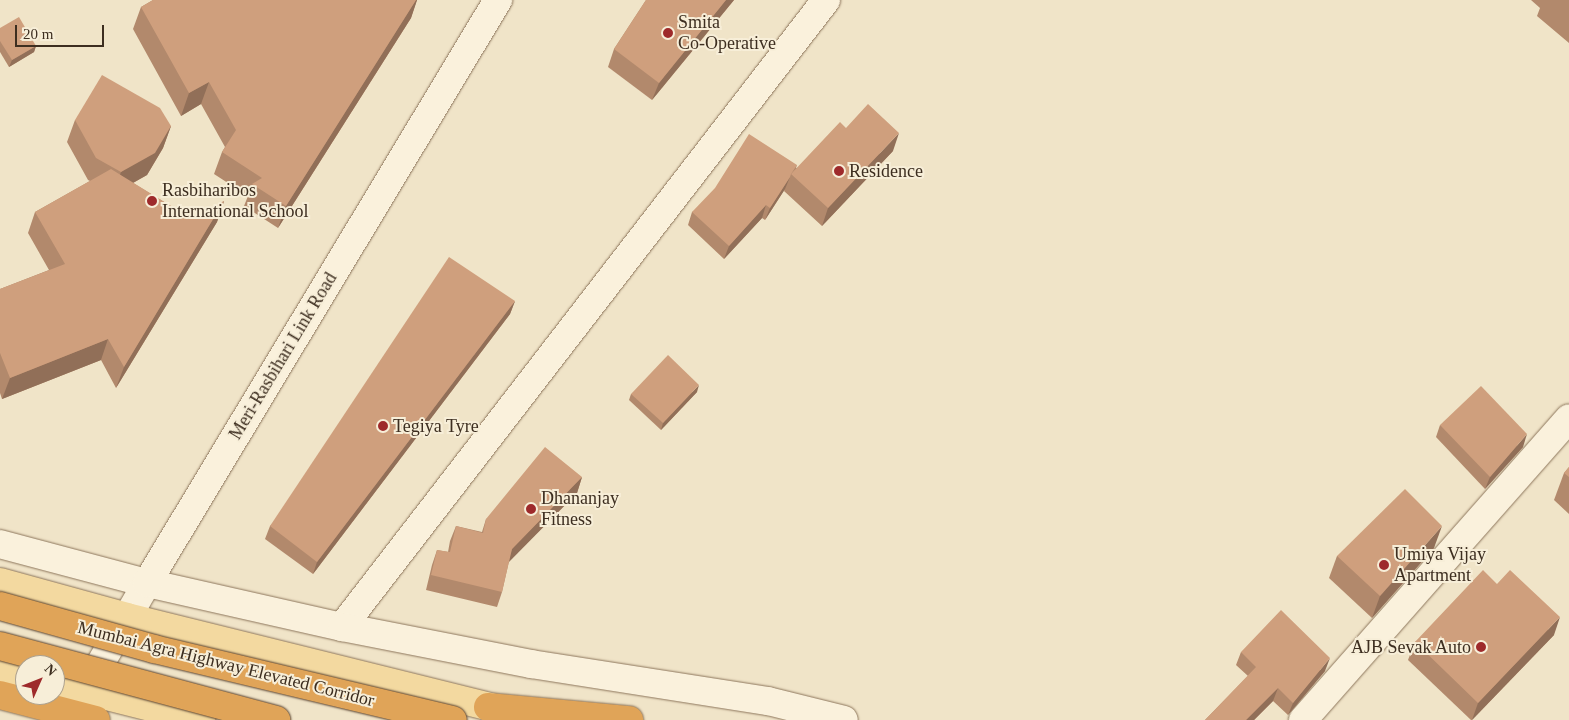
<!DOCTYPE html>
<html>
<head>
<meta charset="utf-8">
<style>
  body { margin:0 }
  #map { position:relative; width:1569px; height:720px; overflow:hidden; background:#f0e4c8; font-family:Georgia,serif }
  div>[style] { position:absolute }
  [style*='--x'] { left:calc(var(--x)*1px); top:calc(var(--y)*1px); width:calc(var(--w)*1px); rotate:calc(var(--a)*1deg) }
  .roads { filter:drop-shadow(0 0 1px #8d765c) drop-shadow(0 0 1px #8d765c) }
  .street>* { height:28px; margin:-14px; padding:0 14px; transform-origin:14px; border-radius:14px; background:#faf1dc }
  .secondary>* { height:28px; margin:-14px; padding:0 14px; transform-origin:14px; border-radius:14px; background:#faf1dc }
  .primary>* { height:28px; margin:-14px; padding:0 14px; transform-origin:14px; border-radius:14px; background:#f3d9a0 }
  .highway>* { height:28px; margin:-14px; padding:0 14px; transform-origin:14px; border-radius:14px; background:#e0a458 }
  .bridges { filter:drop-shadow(0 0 1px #5b4430) drop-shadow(0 0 1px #5b4430) }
  .highway-bridge>* { height:28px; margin:-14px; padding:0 14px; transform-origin:14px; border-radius:14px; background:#e0a458 }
  .wall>* { inset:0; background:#b2896c }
  .shaded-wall>* { inset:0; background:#916f58 }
  .building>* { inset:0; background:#cf9f7d }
  .dots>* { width:14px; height:14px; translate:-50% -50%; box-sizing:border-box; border:2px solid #f7eed8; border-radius:50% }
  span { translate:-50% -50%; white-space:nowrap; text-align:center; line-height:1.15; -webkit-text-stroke:4px #f7eed8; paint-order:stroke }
  .poi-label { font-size:18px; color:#3d2e20 }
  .left { translate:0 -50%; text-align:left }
  .right { translate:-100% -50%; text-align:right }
  .street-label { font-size:18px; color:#3d2e20 }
  .north { position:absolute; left:15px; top:655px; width:50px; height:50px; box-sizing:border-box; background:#f7eed8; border:1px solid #ada18e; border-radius:50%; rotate:46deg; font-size:14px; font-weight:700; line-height:20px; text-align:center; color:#3d2e20 }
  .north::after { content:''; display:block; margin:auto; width:18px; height:22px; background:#9e2a2b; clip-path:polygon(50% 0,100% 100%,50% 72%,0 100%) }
  .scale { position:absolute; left:15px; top:25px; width:89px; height:22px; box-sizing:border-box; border:2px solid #3d2e20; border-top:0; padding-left:6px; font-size:15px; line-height:18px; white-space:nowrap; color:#3d2e20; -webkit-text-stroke:4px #f7eed8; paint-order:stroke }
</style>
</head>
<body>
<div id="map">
  <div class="roads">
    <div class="street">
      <div style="--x:342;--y:627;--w:792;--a:-52.33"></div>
      <div style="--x:1303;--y:720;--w:402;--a:-48.6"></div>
    </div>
    <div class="secondary">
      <div style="--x:0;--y:544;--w:152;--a:14.9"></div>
      <div style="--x:147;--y:583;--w:200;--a:12.7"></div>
      <div style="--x:342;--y:627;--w:193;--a:11.1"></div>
      <div style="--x:531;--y:664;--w:240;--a:8.9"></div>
      <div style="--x:768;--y:701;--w:78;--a:14"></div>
      <div style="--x:84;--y:692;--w:126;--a:-60"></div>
      <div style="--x:147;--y:583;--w:681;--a:-58.95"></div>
    </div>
    <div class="primary">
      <div style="--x:0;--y:582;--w:132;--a:15.4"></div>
      <div style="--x:127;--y:617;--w:397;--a:13.9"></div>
      <div style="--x:0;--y:669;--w:26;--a:13"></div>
      <div style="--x:55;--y:683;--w:151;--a:14.2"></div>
    </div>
    <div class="highway">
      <div style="--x:0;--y:695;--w:99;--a:14.6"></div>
      <div style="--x:488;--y:707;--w:142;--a:5.3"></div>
    </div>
  </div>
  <div class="bridges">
    <div class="highway-bridge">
      <div style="--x:0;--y:606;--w:160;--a:15.6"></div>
      <div style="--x:154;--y:649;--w:307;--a:13.4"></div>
      <div style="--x:0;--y:646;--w:286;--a:15"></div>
    </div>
  </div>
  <div class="wall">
    <div style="clip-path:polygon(153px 0,417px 0,411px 18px,278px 228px,244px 206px,248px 196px,214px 174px,222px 152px,225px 147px,201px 104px,181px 116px,133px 29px,141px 7px)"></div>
    <div style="clip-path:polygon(646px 0,734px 0,652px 100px,608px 67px,614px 49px)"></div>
    <div style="clip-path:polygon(1531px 0,1569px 0,1569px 43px,1537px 16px,1540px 8px)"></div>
    <div style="clip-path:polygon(0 28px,36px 46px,34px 52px,9px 67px,0 52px)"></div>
    <div style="clip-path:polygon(75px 120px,171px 126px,163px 148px,147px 175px,133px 183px,192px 219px,224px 201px,217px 222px,116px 388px,101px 360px,2px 399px,0 393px,0 289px,49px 270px,28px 233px,35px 212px,90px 181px,88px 180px,67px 142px)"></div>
    <div style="clip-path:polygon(893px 151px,822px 226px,784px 191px,785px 189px,765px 220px,762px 218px,724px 259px,688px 225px,692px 212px,797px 165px,796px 168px)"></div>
    <div style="clip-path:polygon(515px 301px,510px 314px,313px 574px,265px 539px,270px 526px)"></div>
    <div style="clip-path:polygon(697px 392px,661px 430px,629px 400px,631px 394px)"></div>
    <div style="clip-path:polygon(1440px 425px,1523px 447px,1485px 489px,1436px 437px)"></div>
    <div style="clip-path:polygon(1569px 467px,1569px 514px,1554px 500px,1564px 473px)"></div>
    <div style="clip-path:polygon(582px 477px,577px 493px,509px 561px,502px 592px,497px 607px,426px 590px,432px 565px,437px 550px,448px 552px,450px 541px,456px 526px,482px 532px,486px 519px)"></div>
    <div style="clip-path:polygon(1434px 548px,1372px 618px,1329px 578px,1337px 556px)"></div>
    <div style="clip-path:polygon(1497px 584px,1554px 635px,1472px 720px,1471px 720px,1408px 660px,1415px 642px)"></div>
    <div style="clip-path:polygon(1241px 652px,1325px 671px,1288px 715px,1273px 701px,1254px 720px,1205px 720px,1248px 676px,1236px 665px)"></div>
  </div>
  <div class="shaded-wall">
    <div style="clip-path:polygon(416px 0,417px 0,411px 18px,278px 228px,286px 206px)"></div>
    <div style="clip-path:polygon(726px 0,734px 0,652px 100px,659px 83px)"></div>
    <div style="clip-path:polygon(36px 46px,34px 52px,9px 67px,12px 60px)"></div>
    <div style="clip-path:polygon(209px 82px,201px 104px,181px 116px,189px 93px)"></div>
    <div style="clip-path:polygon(171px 126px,163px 148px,147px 175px,113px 194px,121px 172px)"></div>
    <div style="clip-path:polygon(899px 133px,893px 151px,822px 226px,828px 208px)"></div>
    <div style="clip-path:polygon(790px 177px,785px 189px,765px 220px,770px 208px)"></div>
    <div style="clip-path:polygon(224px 201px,217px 222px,116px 388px,124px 367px)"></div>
    <div style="clip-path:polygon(766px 205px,762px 218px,724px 259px,729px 246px)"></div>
    <div style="clip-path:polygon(515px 301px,510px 314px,313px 574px,317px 562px)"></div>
    <div style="clip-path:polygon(108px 339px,101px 360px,2px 399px,10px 378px)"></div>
    <div style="clip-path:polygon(699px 385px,697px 392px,661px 430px,663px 423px)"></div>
    <div style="clip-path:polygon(1527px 434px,1523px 447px,1485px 489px,1490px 477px)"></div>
    <div style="clip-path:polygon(582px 477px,577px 493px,507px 564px,512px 549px)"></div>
    <div style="clip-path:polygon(1442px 526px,1434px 548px,1372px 618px,1380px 596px)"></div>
    <div style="clip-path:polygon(1560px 617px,1554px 635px,1472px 720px,1478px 703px)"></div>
    <div style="clip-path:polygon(1330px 658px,1325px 671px,1288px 715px,1293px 703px)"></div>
    <div style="clip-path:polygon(1278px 688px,1273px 701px,1254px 720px,1246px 720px)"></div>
  </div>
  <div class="building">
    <div style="clip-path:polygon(153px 0,416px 0,286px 206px,252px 184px,262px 178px,222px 152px,236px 130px,209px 82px,189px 93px,141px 7px)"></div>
    <div style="clip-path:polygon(646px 0,726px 0,659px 83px,614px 49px)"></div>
    <div style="clip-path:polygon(19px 17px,36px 46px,12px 60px,0 41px,0 28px)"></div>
    <div style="clip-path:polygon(102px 75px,160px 108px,171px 126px,155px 153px,121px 172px,96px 158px,75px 120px)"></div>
    <div style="clip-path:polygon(868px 104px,899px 133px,828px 208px,791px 174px,840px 122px,846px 128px)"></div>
    <div style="clip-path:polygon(749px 134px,797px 165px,791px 174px,790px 177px,770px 208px,766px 205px,729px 246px,692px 212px,715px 188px)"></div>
    <div style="clip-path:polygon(111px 169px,192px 219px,224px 201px,124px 367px,108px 339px,10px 378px,0 353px,0 289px,65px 264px,35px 212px)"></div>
    <div style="clip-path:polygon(449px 257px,515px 301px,317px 562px,270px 526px)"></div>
    <div style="clip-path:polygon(668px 355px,699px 385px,663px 423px,631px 394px)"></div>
    <div style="clip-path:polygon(1481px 386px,1527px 434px,1490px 477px,1440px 425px)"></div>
    <div style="clip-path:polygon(545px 447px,582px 477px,512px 549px,502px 592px,431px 575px,437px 550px,450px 552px,456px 526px,483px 533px,486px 519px)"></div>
    <div style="clip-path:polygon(1569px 467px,1569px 477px,1564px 473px)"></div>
    <div style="clip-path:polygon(1405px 489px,1442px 526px,1380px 596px,1337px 556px)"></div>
    <div style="clip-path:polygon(1483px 570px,1497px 584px,1510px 570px,1560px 617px,1478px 703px,1415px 642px)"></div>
    <div style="clip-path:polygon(1281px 610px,1330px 658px,1293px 703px,1278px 688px,1246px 720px,1205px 720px,1256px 667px,1241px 652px)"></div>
  </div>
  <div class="dots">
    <div style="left:668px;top:33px;background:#9e2a2b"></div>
    <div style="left:839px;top:171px;background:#9e2a2b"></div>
    <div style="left:152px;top:201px;background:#9e2a2b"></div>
    <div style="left:383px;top:426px;background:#9e2a2b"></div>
    <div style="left:531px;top:509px;background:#9e2a2b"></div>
    <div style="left:1384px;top:565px;background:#9e2a2b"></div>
    <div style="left:1481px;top:647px;background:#9e2a2b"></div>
  </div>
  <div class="poi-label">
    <span class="left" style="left:678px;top:33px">Smita<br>Co-Operative</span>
    <span class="left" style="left:849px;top:171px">Residence</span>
    <span class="left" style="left:162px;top:201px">Rasbiharibos<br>International School</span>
    <span class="left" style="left:393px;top:426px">Tegiya Tyre</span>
    <span class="left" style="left:541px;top:509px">Dhananjay<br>Fitness</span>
    <span class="left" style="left:1394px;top:565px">Umiya Vijay<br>Apartment</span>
    <span class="right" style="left:1471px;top:647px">AJB Sevak Auto</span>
  </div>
  <div class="street-label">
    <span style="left:283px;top:356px;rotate:-59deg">Meri-Rasbihari Link Road</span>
    <span style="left:226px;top:664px;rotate:14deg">Mumbai Agra Highway Elevated Corridor</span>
  </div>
  <div class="north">N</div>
  <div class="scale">20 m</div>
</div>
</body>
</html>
